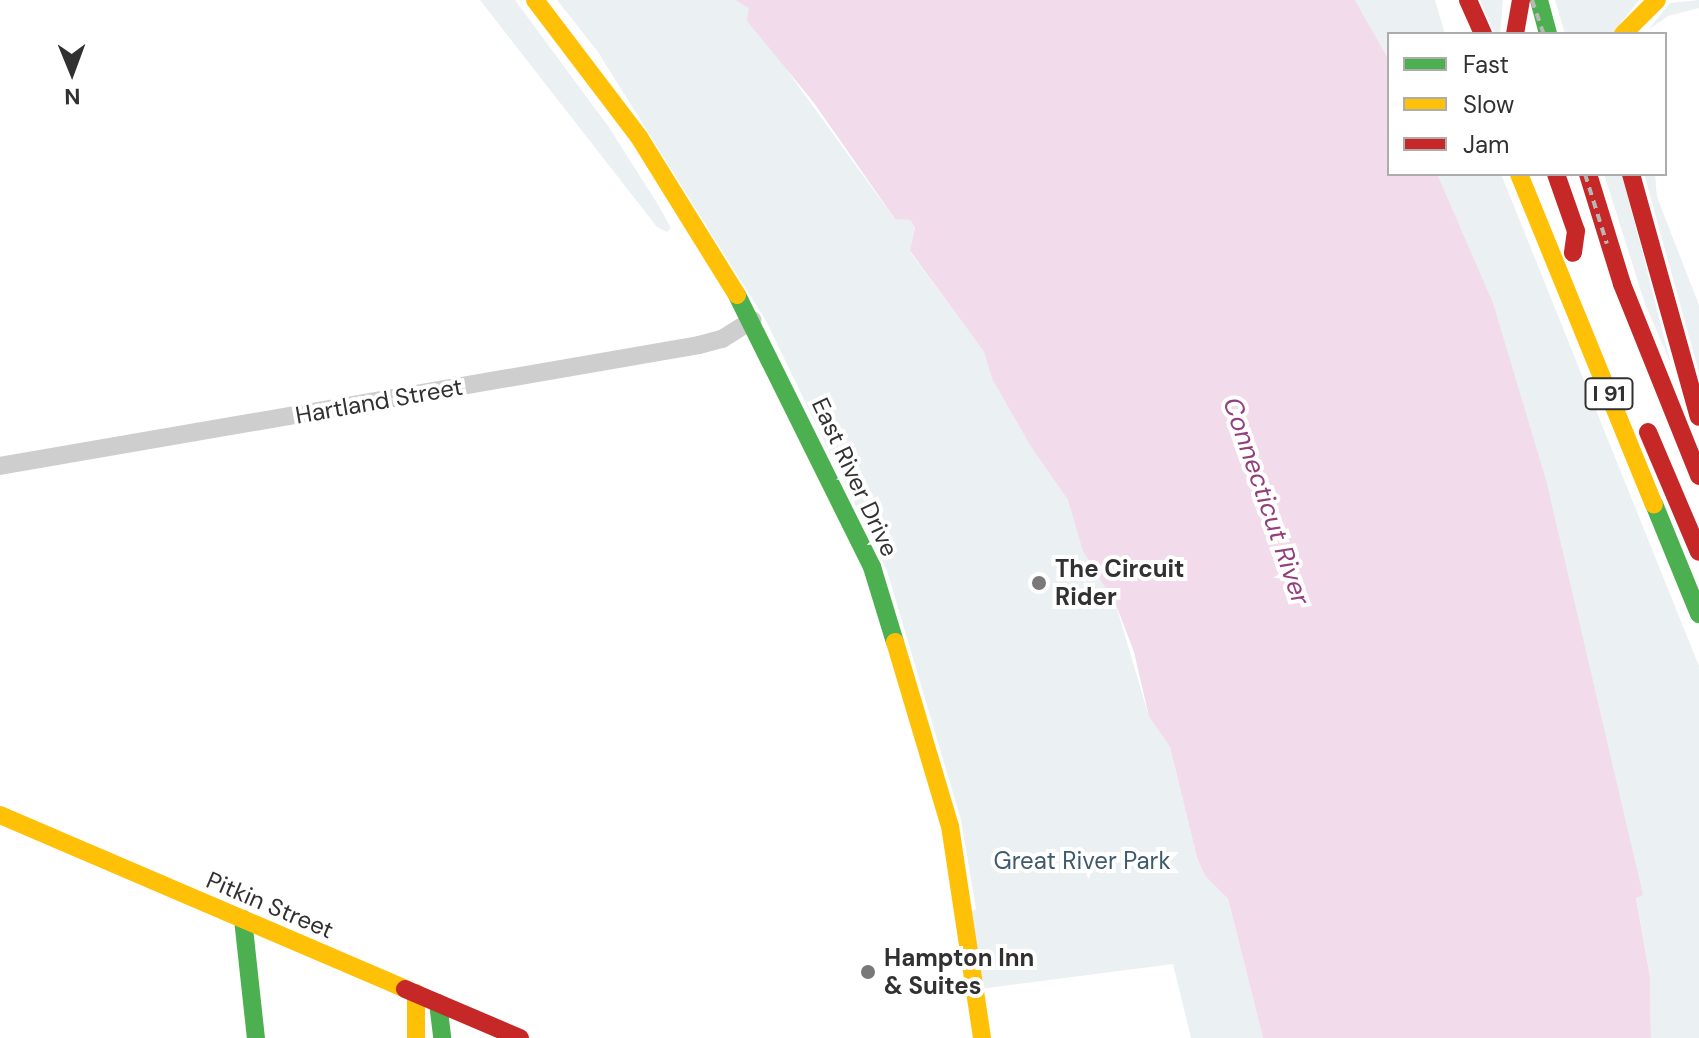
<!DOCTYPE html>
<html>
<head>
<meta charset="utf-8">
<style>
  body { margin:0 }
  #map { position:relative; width:1699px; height:1038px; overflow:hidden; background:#fff; font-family:"DM Sans",sans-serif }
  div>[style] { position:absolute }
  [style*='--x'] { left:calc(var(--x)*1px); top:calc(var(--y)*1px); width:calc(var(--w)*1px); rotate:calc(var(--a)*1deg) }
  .green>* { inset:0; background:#ebf0f2 }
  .water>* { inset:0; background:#f2dcec }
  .street>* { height:18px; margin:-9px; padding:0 9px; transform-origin:9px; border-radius:9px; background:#cecece }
  .fast>* { height:18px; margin:-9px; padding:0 9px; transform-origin:9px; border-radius:9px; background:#4caf50 }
  .slow>* { height:18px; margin:-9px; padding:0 9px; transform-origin:9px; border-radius:9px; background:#ffc107 }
  .jam>* { height:18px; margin:-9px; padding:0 9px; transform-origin:9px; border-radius:9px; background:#c62828 }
  .rail>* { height:4px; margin-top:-2px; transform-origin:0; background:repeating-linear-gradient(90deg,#b8b8b8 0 8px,transparent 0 14px) }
  .dots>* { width:22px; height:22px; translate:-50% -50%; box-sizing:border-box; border:4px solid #fff; border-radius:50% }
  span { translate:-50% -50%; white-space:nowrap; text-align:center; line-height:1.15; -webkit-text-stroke:8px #fff; paint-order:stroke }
  .shield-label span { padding:2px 6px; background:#fff; border:2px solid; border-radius:6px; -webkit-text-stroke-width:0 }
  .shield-label { font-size:22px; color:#313131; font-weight:700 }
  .street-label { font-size:24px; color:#313131 }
  .poi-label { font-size:24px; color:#313131; font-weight:700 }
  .left { translate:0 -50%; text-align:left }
  .park-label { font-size:24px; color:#3e5a6d }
  .water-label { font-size:26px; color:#933f7d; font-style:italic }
  .legend { position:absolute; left:1387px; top:32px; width:280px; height:144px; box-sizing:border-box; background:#fff; border:2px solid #adadad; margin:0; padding:10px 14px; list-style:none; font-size:24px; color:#313131 }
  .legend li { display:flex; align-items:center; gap:16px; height:40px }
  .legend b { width:40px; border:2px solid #adadad }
  .north { position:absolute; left:32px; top:32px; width:80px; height:80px; -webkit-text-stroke:6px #fff; paint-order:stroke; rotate:179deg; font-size:22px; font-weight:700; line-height:32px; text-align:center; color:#313131 }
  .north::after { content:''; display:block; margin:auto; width:28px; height:36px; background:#313131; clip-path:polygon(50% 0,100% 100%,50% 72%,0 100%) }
</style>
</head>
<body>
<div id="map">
  <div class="green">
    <div style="clip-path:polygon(480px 0,515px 0,608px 126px,657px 203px,671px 228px,667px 232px,657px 227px)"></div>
    <div style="clip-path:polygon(557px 0,744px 0,781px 62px,894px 218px,910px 220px,915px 229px,910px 252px,984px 352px,992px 379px,1031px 447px,1068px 500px,1116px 605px,1149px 717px,1170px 747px,1197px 858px,1205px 876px,1228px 899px,1263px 1038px,1191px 1038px,1173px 964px,980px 989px,970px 911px,976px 909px,961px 820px,887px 571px,766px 321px,598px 52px)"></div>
    <div style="clip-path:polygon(1355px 0,1435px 0,1445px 34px,1389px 34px,1389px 60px)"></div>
    <div style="clip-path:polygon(1480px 0,1503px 0,1500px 34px,1495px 34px)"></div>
    <div style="clip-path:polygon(1555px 0,1639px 0,1612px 34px,1565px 34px)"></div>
    <div style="clip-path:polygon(1699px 0,1699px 8px,1668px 16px,1648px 30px,1670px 3px)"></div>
    <div style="clip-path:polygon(1437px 174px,1501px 174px,1699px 666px,1699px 1038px,1651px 1038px,1650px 977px,1636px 897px,1643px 895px)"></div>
    <div style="clip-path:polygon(1604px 174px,1622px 174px,1671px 364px,1645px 304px)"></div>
    <div style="clip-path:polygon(1644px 174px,1655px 174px,1657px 197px,1699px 305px,1699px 373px)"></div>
  </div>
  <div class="water">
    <div style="clip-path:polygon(735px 0,1355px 0,1389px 60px,1389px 174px,1437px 174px,1493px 303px,1546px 480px,1643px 895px,1636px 898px,1650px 977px,1651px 1038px,1263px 1038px,1228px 899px,1205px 876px,1197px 858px,1170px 747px,1149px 717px,1134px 652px,1116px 605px,1083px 551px,1068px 500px,1031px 447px,992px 379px,984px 352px,910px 251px,915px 228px,910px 220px,895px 219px,814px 103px,747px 21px,749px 8px)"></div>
  </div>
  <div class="street">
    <div style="--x:0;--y:466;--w:709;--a:-9.82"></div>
    <div style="--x:699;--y:345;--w:24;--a:-15"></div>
    <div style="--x:722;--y:339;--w:36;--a:-32"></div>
  </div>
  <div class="fast">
    <div style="--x:1539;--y:0;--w:35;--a:75"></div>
    <div style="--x:737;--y:295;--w:304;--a:63.6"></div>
    <div style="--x:872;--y:567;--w:78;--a:73"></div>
    <div style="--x:1654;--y:504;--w:119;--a:67.8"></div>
    <div style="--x:243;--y:919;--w:120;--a:83.8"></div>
    <div style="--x:438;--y:1003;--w:35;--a:83"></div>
  </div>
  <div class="slow">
    <div style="--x:535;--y:0;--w:172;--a:52.8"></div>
    <div style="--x:639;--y:137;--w:186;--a:58.2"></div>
    <div style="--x:1623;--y:34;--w:48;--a:-45"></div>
    <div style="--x:1519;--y:174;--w:357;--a:67.8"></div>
    <div style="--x:895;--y:642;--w:192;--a:73.4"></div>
    <div style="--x:950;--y:826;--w:214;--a:81.4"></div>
    <div style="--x:0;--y:815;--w:441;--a:23.2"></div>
    <div style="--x:416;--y:993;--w:45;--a:90"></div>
  </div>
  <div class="jam">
    <div style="--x:1468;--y:0;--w:37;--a:66"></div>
    <div style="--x:1515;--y:34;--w:35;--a:-80"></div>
    <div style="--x:1556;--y:174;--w:60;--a:70.7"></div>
    <div style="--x:1576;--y:231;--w:22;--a:98"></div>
    <div style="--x:1588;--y:174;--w:115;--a:72.8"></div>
    <div style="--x:1622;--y:284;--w:207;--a:68.1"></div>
    <div style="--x:1631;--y:174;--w:252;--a:74.4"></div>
    <div style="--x:1648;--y:432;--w:130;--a:67"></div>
    <div style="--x:405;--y:989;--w:125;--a:23.1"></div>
  </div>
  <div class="rail">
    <div style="--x:1532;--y:0;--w:36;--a:71"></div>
    <div style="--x:1585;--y:174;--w:73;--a:72.6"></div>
  </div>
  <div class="dots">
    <div style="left:1039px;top:583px;background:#797979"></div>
    <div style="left:868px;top:972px;background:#797979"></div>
  </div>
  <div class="shield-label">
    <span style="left:1609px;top:394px">I 91</span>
  </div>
  <div class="street-label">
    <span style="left:379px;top:401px;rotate:-10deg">Hartland Street</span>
    <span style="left:855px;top:477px;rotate:65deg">East River Drive</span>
    <span style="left:270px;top:905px;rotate:23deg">Pitkin Street</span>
  </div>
  <div class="poi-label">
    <span class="left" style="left:1055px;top:583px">The Circuit<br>Rider</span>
    <span class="left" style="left:884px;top:972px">Hampton Inn<br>&amp; Suites</span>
  </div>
  <div class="park-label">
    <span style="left:1082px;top:861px">Great River Park</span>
  </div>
  <div class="water-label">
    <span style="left:1266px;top:501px;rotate:71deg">Connecticut River</span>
  </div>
  <ul class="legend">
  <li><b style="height:10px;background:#4caf50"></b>Fast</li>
  <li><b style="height:10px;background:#ffc107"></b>Slow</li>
  <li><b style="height:10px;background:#c62828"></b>Jam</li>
  </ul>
  <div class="north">N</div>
</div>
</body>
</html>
